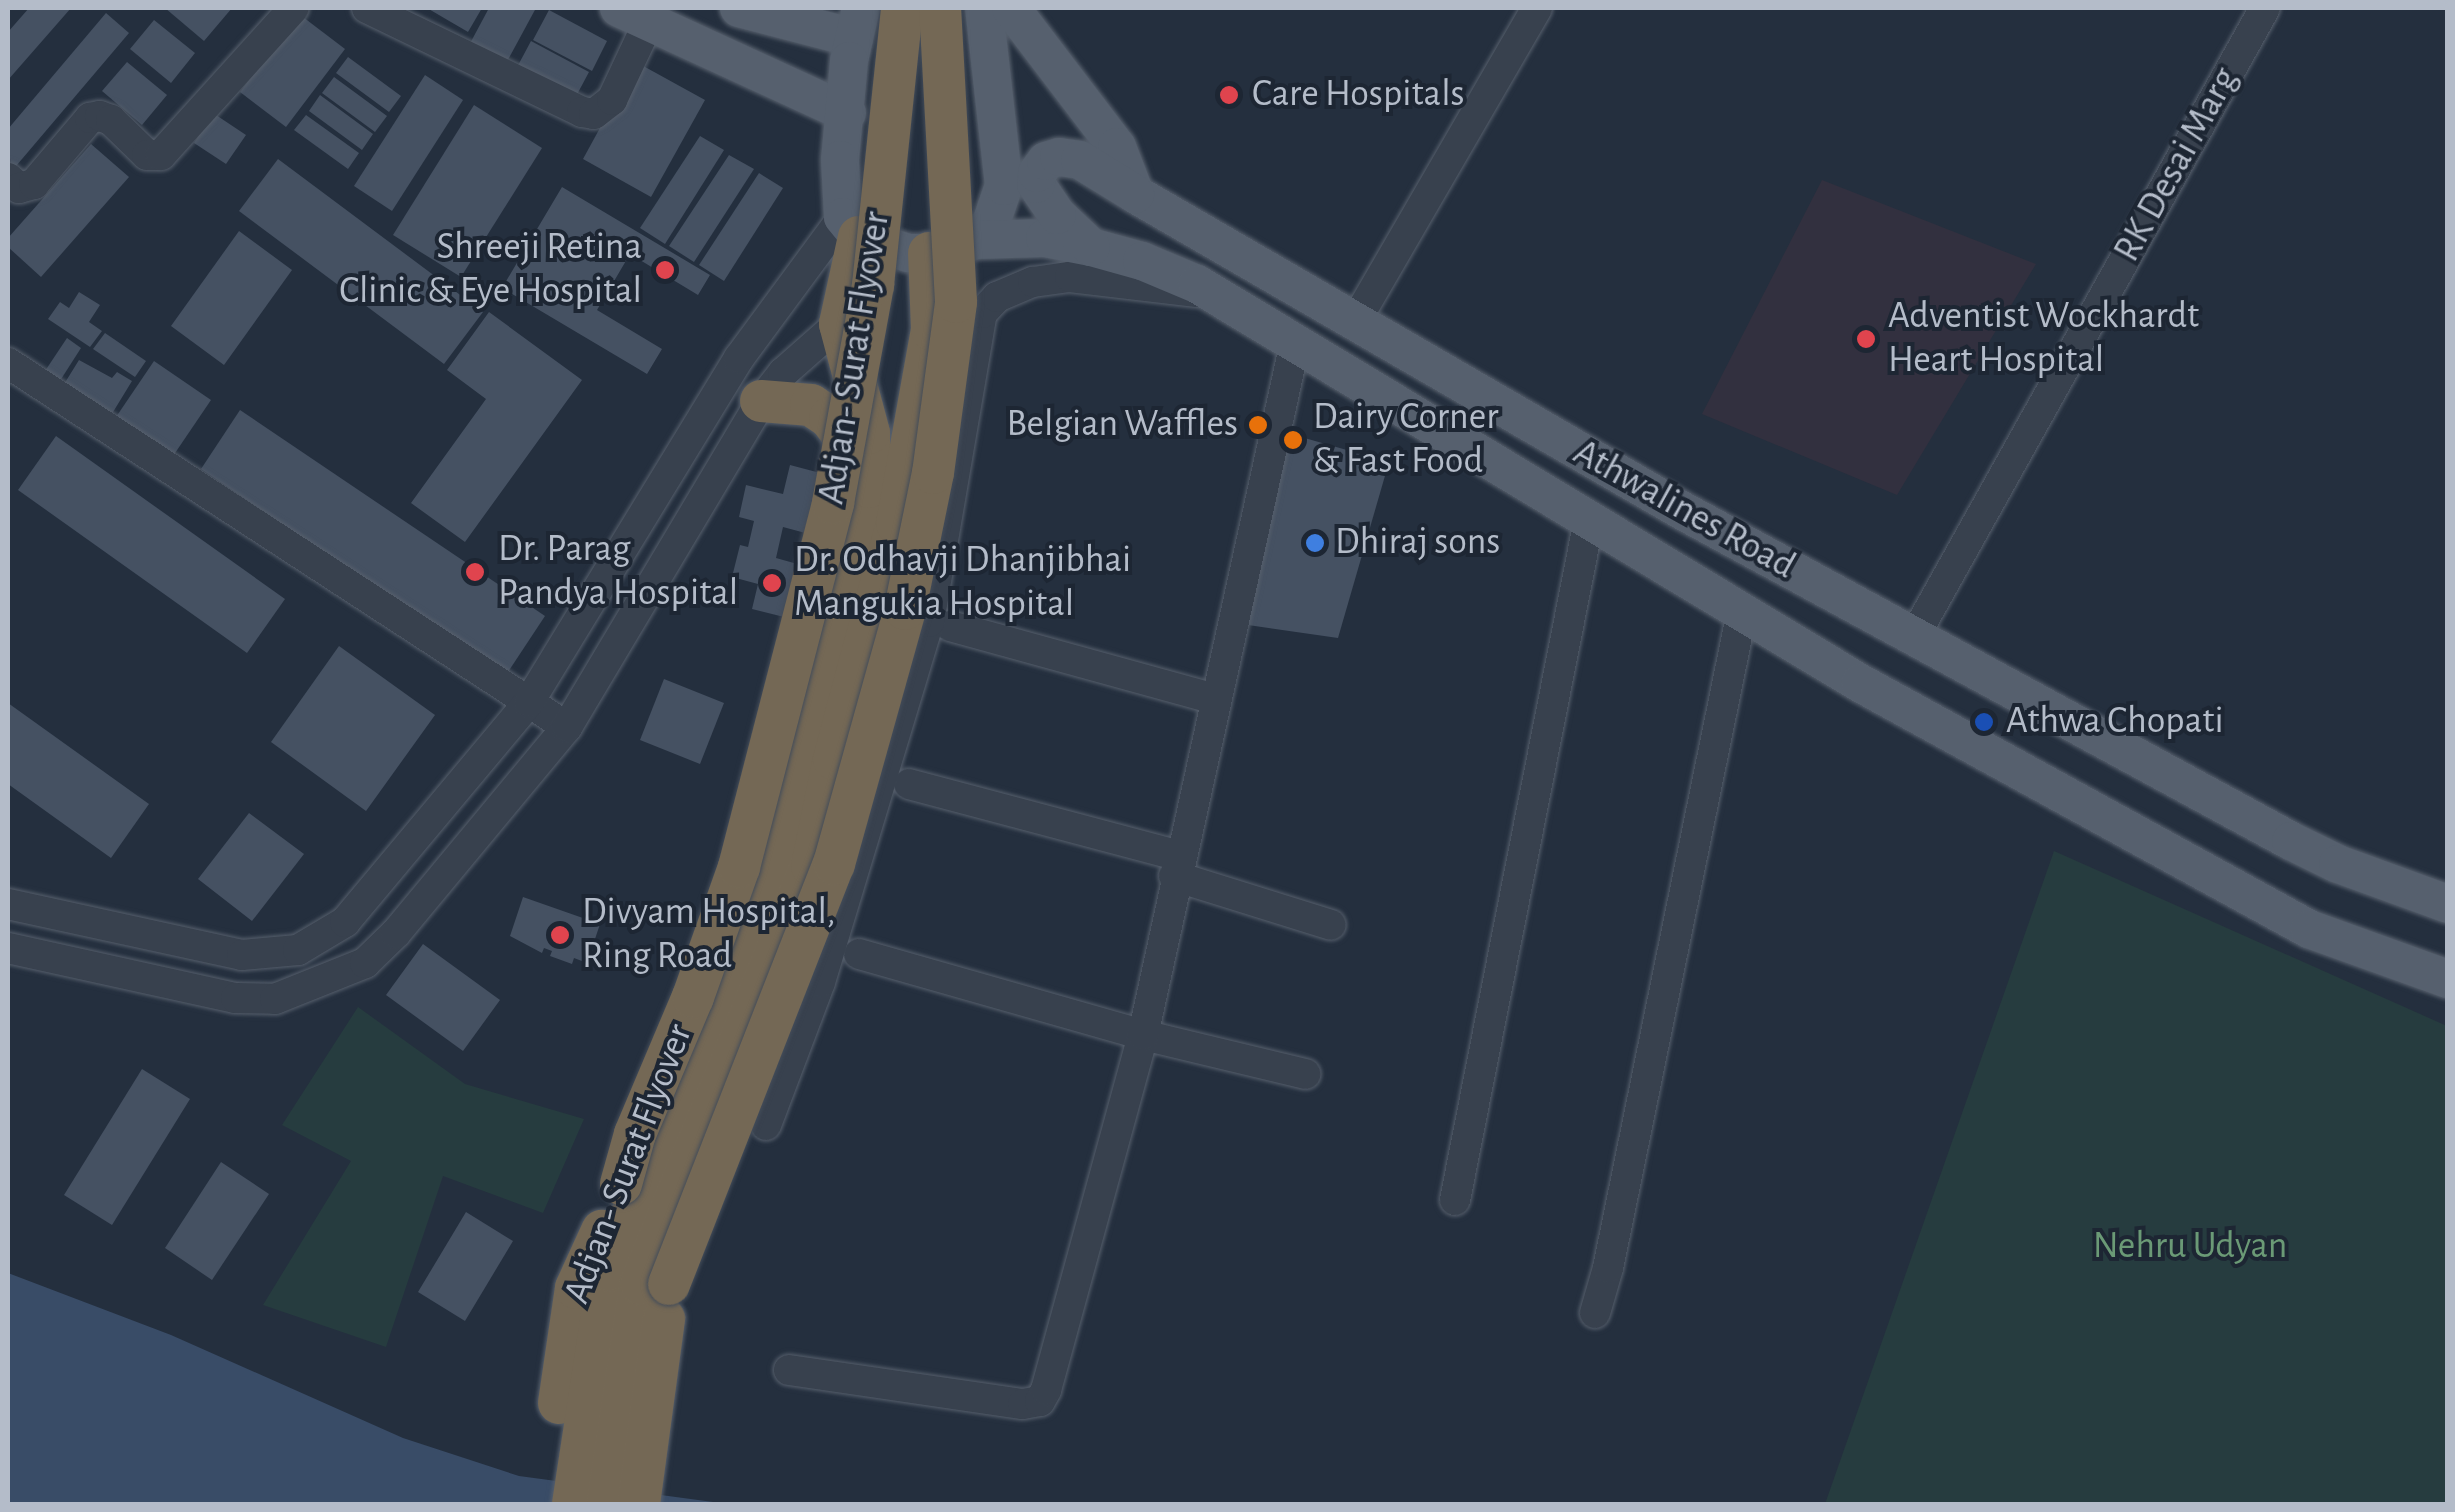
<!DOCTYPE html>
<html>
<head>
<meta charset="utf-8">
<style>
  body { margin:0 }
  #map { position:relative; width:2455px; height:1512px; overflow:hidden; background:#242f3e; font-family:"Alegreya Sans",sans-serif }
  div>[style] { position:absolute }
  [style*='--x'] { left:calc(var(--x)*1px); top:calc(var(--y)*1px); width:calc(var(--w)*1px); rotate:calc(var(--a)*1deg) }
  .medical>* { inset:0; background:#32303f }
  .green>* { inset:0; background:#263c3f }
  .water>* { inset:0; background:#394c67 }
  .building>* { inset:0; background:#455162 }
  .roads { filter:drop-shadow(0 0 2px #565f6c) drop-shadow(0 0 2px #565f6c) }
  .minor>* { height:30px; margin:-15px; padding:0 15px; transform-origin:15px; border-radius:15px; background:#38414e }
  .major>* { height:38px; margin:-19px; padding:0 19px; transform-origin:19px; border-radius:19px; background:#56606e }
  .highway>* { height:42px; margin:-21px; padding:0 21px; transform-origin:21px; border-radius:21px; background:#746855 }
  .bridges { filter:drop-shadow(0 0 2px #434c59) drop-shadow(0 0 2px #434c59) }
  .highway-bridge>* { height:42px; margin:-21px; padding:0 21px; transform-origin:21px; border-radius:21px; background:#746855 }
  .dots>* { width:28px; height:28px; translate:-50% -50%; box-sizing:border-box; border:5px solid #1d2633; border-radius:50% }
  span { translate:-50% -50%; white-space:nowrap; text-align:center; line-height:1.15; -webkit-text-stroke:8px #1d2633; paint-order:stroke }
  .poi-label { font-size:38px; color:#b4bcc9 }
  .left { translate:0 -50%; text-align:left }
  .right { translate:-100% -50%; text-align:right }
  .street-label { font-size:38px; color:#b4bcc9 }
  .park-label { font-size:38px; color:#6b9a76 }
  .frame { position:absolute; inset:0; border:10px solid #b4bcc9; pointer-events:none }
</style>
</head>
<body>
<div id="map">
  <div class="medical">
    <div style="clip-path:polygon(1822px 180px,2036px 264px,1897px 495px,1702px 414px)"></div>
  </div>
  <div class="green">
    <div style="clip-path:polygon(2054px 851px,2447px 1026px,2447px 1504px,1825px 1504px)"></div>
    <div style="clip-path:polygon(358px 1007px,465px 1084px,584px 1119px,543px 1213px,443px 1176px,386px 1347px,263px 1305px,351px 1161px,282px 1125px)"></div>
  </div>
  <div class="water">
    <div style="clip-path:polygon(8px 1273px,171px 1335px,403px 1438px,519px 1476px,728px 1504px,8px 1504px)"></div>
  </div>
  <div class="building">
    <div style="clip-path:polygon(29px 8px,71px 8px,8px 80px,8px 32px)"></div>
    <div style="clip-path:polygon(165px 8px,232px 8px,204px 41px)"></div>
    <div style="clip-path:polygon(427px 8px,482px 8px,468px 32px)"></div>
    <div style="clip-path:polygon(489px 8px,536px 8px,503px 69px,467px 49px)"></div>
    <div style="clip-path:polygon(549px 10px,607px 41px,592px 71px,533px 40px)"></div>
    <div style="clip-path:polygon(106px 13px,129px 33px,11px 172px,8px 129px)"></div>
    <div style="clip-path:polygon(299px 14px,345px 49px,286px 127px,240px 92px)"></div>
    <div style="clip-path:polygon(154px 20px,195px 53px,171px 83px,130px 49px)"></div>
    <div style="clip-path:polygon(531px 41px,589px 72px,573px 102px,515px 71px)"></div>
    <div style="clip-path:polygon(348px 57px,401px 96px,389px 112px,336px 73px)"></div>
    <div style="clip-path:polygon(127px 62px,167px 95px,142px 125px,102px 91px)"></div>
    <div style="clip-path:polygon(636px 62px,705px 100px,651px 197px,583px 159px)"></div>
    <div style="clip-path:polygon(425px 75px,463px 100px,392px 211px,354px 186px)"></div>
    <div style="clip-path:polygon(334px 77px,387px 116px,375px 132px,322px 93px)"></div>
    <div style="clip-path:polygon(320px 95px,373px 134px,362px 150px,309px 111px)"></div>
    <div style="clip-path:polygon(474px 105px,542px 148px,461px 277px,393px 235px)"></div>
    <div style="clip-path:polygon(213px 113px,246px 135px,226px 164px,194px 143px)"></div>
    <div style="clip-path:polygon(306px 115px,359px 153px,348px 169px,294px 130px)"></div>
    <div style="clip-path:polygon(700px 136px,724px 150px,665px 244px,640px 228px)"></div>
    <div style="clip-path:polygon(91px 144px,129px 177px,41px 277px,8px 247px,8px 238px)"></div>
    <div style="clip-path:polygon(729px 155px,754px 169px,694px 262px,669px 246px)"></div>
    <div style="clip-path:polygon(278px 159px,483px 312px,444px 364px,239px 211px)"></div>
    <div style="clip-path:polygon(759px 173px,783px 188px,724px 281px,699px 265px)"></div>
    <div style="clip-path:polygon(562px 187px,710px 275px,698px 295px,630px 254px,597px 310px,662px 349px,647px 374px,502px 288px)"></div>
    <div style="clip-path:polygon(239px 231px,292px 270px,224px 365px,171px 326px)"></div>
    <div style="clip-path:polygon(79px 292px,100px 305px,89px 322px,102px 331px,90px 347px,48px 319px,60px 302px,69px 308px)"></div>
    <div style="clip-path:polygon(489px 312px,582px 380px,465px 542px,411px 503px,486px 399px,447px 370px)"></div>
    <div style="clip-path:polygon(105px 333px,146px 361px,135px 377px,93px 349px)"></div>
    <div style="clip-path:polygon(67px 338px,81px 348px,56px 387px,41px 377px)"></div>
    <div style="clip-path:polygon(79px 360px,112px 378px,117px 372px,132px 381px,110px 417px,61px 389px)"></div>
    <div style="clip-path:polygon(154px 361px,211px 400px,171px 459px,114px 420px)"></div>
    <div style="clip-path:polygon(240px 410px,545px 616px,506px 675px,201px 469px)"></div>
    <div style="clip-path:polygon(1287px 433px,1389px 462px,1338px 638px,1248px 625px)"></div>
    <div style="clip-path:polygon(56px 436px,285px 599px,247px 653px,18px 490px)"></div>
    <div style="clip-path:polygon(790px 465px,824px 474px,809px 534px,783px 527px,776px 558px,801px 565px,788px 618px,752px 609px,758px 584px,732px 577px,740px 545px,748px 547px,754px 521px,739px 517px,746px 485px,783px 494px)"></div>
    <div style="clip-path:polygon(339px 646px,435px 715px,366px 811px,271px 742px)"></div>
    <div style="clip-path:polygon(664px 679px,724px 703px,700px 764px,640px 740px)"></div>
    <div style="clip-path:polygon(8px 703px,149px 804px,111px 858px,8px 784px)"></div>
    <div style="clip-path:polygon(249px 813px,304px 854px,252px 921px,198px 879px)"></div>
    <div style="clip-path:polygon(523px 897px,600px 924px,587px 963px,574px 958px,572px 964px,550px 956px,552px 951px,544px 948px,542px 953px,510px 936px)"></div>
    <div style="clip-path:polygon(423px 944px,500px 1000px,463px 1051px,386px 995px)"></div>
    <div style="clip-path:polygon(142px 1069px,190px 1099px,112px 1225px,64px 1195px)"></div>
    <div style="clip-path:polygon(221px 1162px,269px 1194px,212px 1280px,165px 1248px)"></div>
    <div style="clip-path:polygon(466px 1212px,513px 1241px,465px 1321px,418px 1292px)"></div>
  </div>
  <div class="roads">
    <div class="minor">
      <div style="--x:367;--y:8;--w:239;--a:25.8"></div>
      <div style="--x:582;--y:112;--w:12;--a:9"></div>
      <div style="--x:594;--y:114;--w:23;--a:-38"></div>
      <div style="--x:612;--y:100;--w:85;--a:-64.9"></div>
      <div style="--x:8;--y:178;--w:15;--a:42"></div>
      <div style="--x:19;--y:188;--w:16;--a:-15"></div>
      <div style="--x:34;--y:184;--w:87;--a:-49.7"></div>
      <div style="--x:90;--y:118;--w:10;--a:-11"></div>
      <div style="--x:100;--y:116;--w:12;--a:20"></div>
      <div style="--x:111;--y:120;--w:50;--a:44.2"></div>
      <div style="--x:147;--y:155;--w:14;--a:0"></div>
      <div style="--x:161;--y:155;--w:198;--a:-47.9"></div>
      <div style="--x:1355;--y:322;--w:363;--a:-59.9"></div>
      <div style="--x:8;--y:363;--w:667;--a:33.07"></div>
      <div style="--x:950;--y:626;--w:275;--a:15.4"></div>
      <div style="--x:1914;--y:637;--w:720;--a:-60.84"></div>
      <div style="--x:909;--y:784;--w:279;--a:14.9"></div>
      <div style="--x:1174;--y:876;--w:164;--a:17.3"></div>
      <div style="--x:8;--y:904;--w:239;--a:12.3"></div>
      <div style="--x:242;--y:955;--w:56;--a:-5.1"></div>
      <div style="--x:298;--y:950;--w:55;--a:-30.8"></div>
      <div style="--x:345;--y:922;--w:287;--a:-50.1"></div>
      <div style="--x:529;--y:702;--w:403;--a:-58.6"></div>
      <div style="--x:739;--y:358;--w:175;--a:-53.6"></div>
      <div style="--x:8;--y:948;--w:233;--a:12.4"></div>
      <div style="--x:236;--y:998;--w:39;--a:1"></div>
      <div style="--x:275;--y:999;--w:97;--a:-21.8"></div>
      <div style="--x:365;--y:963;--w:43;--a:-44.1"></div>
      <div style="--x:396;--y:933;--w:268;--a:-50.3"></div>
      <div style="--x:567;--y:727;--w:379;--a:-59.2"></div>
      <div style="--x:761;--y:401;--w:36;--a:-52"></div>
      <div style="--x:783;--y:373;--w:91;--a:-41.4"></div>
      <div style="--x:859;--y:954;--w:295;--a:15.9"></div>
      <div style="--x:1143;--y:1035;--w:167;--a:13.5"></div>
      <div style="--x:766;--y:1125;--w:153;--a:-69.3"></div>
      <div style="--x:820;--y:982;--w:376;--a:-73.2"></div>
      <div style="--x:929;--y:622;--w:314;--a:-80.3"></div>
      <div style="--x:982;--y:313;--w:22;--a:-47"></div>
      <div style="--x:997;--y:297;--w:39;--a:-23"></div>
      <div style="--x:1033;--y:282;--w:37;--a:-8"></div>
      <div style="--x:1070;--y:277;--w:126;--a:6.8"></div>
      <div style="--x:1455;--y:1200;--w:693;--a:-78.85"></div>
      <div style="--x:1595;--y:1313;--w:47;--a:-73.9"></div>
      <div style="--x:1608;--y:1268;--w:670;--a:-78.46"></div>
      <div style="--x:789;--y:1370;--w:236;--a:8.3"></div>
      <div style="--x:1023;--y:1404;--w:17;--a:-10"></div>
      <div style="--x:1040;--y:1401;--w:13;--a:-61"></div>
      <div style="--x:1046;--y:1390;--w:368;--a:-74.7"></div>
      <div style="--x:1143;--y:1035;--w:708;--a:-77.61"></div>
    </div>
    <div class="major">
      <div style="--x:619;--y:8;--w:251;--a:24.7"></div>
      <div style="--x:739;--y:8;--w:119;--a:14.6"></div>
      <div style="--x:861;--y:8;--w:54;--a:102.8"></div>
      <div style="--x:849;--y:61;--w:99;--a:95.2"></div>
      <div style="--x:840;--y:160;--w:57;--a:87"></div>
      <div style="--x:843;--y:217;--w:26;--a:51"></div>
      <div style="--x:859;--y:237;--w:52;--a:18.1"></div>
      <div style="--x:908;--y:253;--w:21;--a:0"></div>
      <div style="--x:929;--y:253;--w:50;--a:-15.2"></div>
      <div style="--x:977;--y:240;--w:22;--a:-51"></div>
      <div style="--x:991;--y:223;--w:39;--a:-71"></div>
      <div style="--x:1004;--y:186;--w:179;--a:-96.4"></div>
      <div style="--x:1011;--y:8;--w:175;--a:52.7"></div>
      <div style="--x:1117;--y:147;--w:50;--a:69"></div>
      <div style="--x:1135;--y:194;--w:633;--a:30.05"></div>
      <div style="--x:1683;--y:511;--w:692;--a:28.49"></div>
      <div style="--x:2291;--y:841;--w:52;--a:26.1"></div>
      <div style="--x:2338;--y:864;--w:117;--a:20"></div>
      <div style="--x:977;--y:240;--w:68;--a:-1.7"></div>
      <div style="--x:1045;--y:238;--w:47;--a:11.1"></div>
      <div style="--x:1091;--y:247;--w:53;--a:15.4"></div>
      <div style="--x:1142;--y:261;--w:60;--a:22.7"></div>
      <div style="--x:1197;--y:284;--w:774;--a:31.04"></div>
      <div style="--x:1860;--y:683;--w:512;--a:28.72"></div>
      <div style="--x:2309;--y:929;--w:148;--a:19.8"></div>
      <div style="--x:1091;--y:247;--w:47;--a:-136.7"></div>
      <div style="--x:1057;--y:215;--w:37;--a:-124"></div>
      <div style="--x:1036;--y:184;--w:11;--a:-85"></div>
      <div style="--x:1037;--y:173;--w:15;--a:-53"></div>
      <div style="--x:1046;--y:161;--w:14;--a:-17"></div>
      <div style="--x:1059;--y:157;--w:21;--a:8"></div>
      <div style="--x:1080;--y:160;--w:65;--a:31.7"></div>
    </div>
    <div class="highway">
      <div style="--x:761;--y:401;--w:50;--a:4.6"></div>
      <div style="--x:811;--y:405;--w:23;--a:34"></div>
      <div style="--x:830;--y:418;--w:55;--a:53.1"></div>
      <div style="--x:559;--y:1403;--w:116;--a:-81.6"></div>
      <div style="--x:576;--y:1288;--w:63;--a:-65.5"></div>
      <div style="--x:573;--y:1504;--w:237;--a:-81.3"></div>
      <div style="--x:609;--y:1270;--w:409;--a:-67.7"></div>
      <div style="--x:764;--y:892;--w:362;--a:-74.8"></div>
      <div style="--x:859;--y:543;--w:57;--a:-79.9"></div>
      <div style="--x:869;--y:487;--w:54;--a:-90"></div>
      <div style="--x:869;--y:433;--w:113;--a:-104.9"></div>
      <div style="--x:840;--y:324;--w:89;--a:-77.7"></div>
      <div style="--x:608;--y:1504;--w:222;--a:-81.5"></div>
      <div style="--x:641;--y:1284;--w:452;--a:-67.8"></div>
      <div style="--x:812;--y:866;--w:109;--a:-78.4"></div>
      <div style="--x:834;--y:759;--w:243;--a:-75"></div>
      <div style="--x:897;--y:524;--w:197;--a:-79.8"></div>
      <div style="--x:932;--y:330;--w:77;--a:-92.2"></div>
      <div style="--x:639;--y:1504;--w:187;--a:-82.3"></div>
    </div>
  </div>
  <div class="bridges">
    <div class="highway-bridge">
      <div style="--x:621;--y:1184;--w:52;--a:-74.4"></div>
      <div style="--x:635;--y:1134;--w:149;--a:-67.1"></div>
      <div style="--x:693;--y:997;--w:138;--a:-70.5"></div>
      <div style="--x:739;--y:867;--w:376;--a:-75.5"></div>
      <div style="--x:833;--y:503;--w:222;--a:-79.6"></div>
      <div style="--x:873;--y:285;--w:279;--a:-84"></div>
      <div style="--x:669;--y:1284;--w:451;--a:-68.6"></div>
      <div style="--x:834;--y:864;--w:265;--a:-74.4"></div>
      <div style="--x:905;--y:609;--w:139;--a:-78.4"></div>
      <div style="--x:933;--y:473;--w:173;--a:-82.3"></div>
      <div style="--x:956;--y:302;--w:294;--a:-93.1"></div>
    </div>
  </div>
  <div class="dots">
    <div style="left:1229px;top:95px;background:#e0444e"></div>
    <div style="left:665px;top:270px;background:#e0444e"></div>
    <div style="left:1866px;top:339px;background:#e0444e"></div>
    <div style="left:1258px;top:425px;background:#e8710a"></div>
    <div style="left:1293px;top:440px;background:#e8710a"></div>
    <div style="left:1315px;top:543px;background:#3f7fe0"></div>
    <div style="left:475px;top:572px;background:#e0444e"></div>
    <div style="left:772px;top:583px;background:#e0444e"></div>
    <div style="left:1984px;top:722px;background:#1a4fb4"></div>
    <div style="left:560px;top:935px;background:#e0444e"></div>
  </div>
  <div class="poi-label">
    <span class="left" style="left:1252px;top:95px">Care Hospitals</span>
    <span class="right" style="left:642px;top:270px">Shreeji Retina<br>Clinic &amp; Eye Hospital</span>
    <span class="left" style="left:1888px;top:339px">Adventist Wockhardt<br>Heart Hospital</span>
    <span class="left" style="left:1313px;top:440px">Dairy Corner<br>&amp; Fast Food</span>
    <span class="right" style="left:1238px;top:425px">Belgian Waffles</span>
    <span class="left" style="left:1335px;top:543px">Dhiraj sons</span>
    <span class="left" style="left:498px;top:572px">Dr. Parag<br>Pandya Hospital</span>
    <span class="left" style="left:794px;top:583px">Dr. Odhavji Dhanjibhai<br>Mangukia Hospital</span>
    <span class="left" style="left:2006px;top:722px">Athwa Chopati</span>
    <span class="left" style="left:582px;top:935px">Divyam Hospital,<br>Ring Road</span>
  </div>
  <div class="street-label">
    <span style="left:2177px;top:165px;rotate:-61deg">RK Desai Marg</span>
    <span style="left:855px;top:358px;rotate:-81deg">Adjan- Surat Flyover</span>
    <span style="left:1684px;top:510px;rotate:29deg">Athwalines Road</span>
    <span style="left:629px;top:1164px;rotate:-69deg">Adjan- Surat Flyover</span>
  </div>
  <div class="park-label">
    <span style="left:2190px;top:1247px">Nehru Udyan</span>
  </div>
  <div class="frame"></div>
</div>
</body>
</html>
